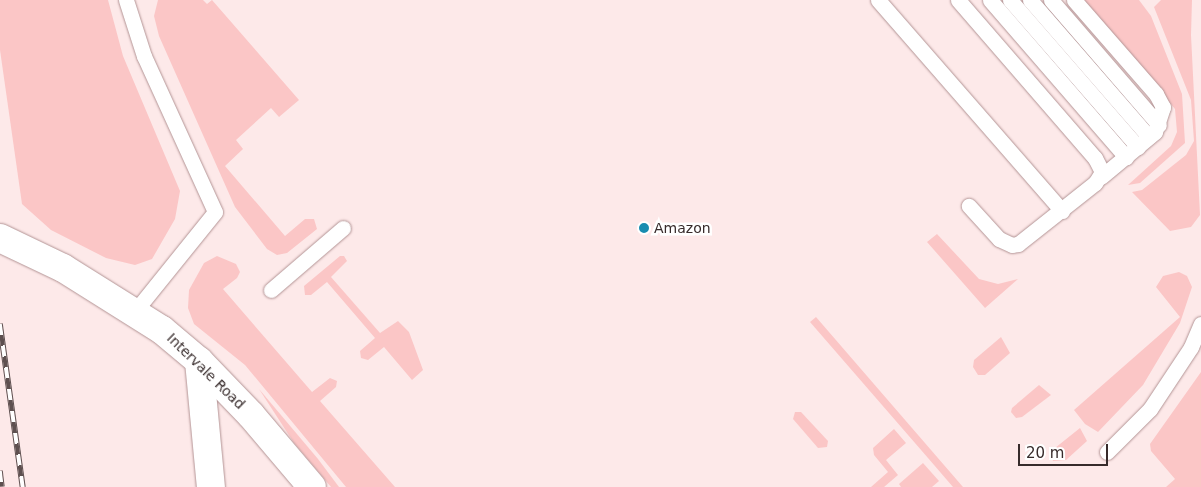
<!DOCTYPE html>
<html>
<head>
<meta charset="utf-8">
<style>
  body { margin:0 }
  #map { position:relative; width:1201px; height:487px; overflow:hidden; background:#fde9e9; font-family:"DejaVu Sans",sans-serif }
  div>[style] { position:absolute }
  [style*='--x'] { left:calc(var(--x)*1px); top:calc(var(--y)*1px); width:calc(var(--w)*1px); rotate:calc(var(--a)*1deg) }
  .green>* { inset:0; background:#fbc6c6 }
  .roads { filter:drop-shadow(0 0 1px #b39495) drop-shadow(0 0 1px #b39495) }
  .lane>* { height:15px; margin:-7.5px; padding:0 7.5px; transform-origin:7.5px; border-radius:7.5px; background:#fff }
  .street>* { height:28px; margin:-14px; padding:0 14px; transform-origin:14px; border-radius:14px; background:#fff }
  .secondary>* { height:28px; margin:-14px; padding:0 14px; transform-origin:14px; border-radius:14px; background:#fff }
  .rail>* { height:5.5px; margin-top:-2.75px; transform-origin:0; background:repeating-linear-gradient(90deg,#fff 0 11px,#5e5050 0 22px); box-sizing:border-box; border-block:1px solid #5e5050 }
  .dots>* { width:14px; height:14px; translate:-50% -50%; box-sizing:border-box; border:2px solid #fff; border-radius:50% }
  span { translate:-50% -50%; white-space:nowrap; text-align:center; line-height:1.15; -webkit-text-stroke:5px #fff; paint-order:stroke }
  .poi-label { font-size:14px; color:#372b2b }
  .left { translate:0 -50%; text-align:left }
  .street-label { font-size:14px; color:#372b2b }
  .scale { position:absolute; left:1018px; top:444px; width:90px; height:22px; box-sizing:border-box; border:2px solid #372b2b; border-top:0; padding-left:6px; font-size:15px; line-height:18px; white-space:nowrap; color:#372b2b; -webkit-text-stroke:4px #fff; paint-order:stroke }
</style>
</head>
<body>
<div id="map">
  <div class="green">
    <div style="clip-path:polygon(0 0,108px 0,123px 56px,180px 191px,175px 219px,152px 259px,135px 265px,106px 258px,51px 230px,22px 204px,0 50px)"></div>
    <div style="clip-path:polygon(158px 0,203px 0,207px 4px,212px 0,299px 100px,279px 117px,271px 108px,236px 140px,243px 149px,225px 166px,285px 236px,305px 219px,314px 219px,317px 229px,287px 253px,277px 255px,267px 249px,235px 207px,159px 36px,154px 16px)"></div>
    <div style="clip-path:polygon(1083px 0,1139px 0,1151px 16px,1182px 94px,1185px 143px,1140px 183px,1128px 185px,1171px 146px,1177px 132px,1175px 109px)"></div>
    <div style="clip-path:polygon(1161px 0,1192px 0,1191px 35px,1200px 215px,1191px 227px,1170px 231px,1132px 192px,1142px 190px,1186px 155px,1194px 141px,1191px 100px,1154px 7px)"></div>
    <div style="clip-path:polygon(937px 234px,979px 279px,998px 284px,1018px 279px,985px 308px,927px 242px)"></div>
    <div style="clip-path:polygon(217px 256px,236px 264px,240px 272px,237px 278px,223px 289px,312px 392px,330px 378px,337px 381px,336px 387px,320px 401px,395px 487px,346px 487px,245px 365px,194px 324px,188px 308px,189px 290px,204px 263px)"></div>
    <div style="clip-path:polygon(340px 256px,344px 256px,347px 261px,331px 277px,380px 333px,398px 321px,409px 332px,423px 370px,412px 380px,384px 347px,368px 360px,361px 358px,360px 351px,375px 338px,327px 282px,311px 295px,305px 295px,304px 286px)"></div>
    <div style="clip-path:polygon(1179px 272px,1187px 276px,1192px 287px,1180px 323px,1143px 385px,1098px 432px,1085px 424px,1074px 410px,1180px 317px,1156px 287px,1163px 276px)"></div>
    <div style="clip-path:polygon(816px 317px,963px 487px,953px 487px,928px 458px,810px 322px)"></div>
    <div style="clip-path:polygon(1001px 337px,1010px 353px,985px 375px,978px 375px,973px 367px,974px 360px)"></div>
    <div style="clip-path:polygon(1201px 372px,1201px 487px,1166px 487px,1175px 479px,1151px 451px,1150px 444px)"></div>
    <div style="clip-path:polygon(1039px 385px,1051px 395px,1022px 417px,1016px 418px,1011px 412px,1012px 408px)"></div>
    <div style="clip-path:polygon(259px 389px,318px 459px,339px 487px,331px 487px,294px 443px)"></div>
    <div style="clip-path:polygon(795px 412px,801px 412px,828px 441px,827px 447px,818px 448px,793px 419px)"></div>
    <div style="clip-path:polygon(1080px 428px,1087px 441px,1066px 460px,1053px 461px,1050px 452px)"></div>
    <div style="clip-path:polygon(894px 429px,906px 443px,886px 460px,898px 475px,884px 487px,871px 487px,888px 472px,874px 455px,873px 448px)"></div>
    <div style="clip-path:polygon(923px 463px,939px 481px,932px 487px,901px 487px,899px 484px)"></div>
  </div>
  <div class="roads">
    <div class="lane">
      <div style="--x:126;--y:0;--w:59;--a:72.2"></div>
      <div style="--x:144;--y:56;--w:171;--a:65.5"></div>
      <div style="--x:215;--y:212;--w:127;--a:128.9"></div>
      <div style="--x:878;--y:0;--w:280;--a:48.9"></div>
      <div style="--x:958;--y:0;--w:209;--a:49.1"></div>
      <div style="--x:1095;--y:158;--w:16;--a:63"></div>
      <div style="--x:1102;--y:172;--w:13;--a:122"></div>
      <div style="--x:1095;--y:183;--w:98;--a:141.6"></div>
      <div style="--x:1018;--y:244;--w:6;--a:171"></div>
      <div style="--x:1012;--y:245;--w:14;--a:-155"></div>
      <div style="--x:999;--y:239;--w:45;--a:-132.3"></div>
      <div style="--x:990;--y:0;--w:208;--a:49.1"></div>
      <div style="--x:1010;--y:0;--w:195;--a:49"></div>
      <div style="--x:1030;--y:0;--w:181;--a:49"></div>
      <div style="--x:1051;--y:0;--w:165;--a:49.2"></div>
      <div style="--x:1074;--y:0;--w:125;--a:48.9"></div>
      <div style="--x:1156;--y:94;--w:15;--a:62"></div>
      <div style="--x:1163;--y:107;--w:26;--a:108"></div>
      <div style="--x:1155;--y:132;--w:70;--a:140.2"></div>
      <div style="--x:271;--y:290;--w:95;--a:-40.7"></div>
      <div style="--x:1107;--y:452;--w:61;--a:-45"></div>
      <div style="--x:1150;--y:409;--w:74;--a:-56.5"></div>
      <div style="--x:1191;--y:347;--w:25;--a:-67"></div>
    </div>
    <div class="street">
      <div style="--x:199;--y:361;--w:127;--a:84.6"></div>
    </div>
    <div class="secondary">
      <div style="--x:0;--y:238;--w:70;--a:25.5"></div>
      <div style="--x:63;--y:268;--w:117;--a:32.1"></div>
      <div style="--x:162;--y:330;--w:48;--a:40"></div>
      <div style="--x:199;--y:361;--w:75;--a:46.1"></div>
      <div style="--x:251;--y:415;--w:94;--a:49.7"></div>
    </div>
  </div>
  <div class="rail">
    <div style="--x:0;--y:324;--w:165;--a:82"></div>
    <div style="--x:0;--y:471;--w:16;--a:83"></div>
  </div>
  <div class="dots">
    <div style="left:644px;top:228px;background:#188cb0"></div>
  </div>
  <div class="poi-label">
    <span class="left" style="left:654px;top:228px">Amazon</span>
  </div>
  <div class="street-label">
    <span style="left:206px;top:371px;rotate:44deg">Intervale Road</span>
  </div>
  <div class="scale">20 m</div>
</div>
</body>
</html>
